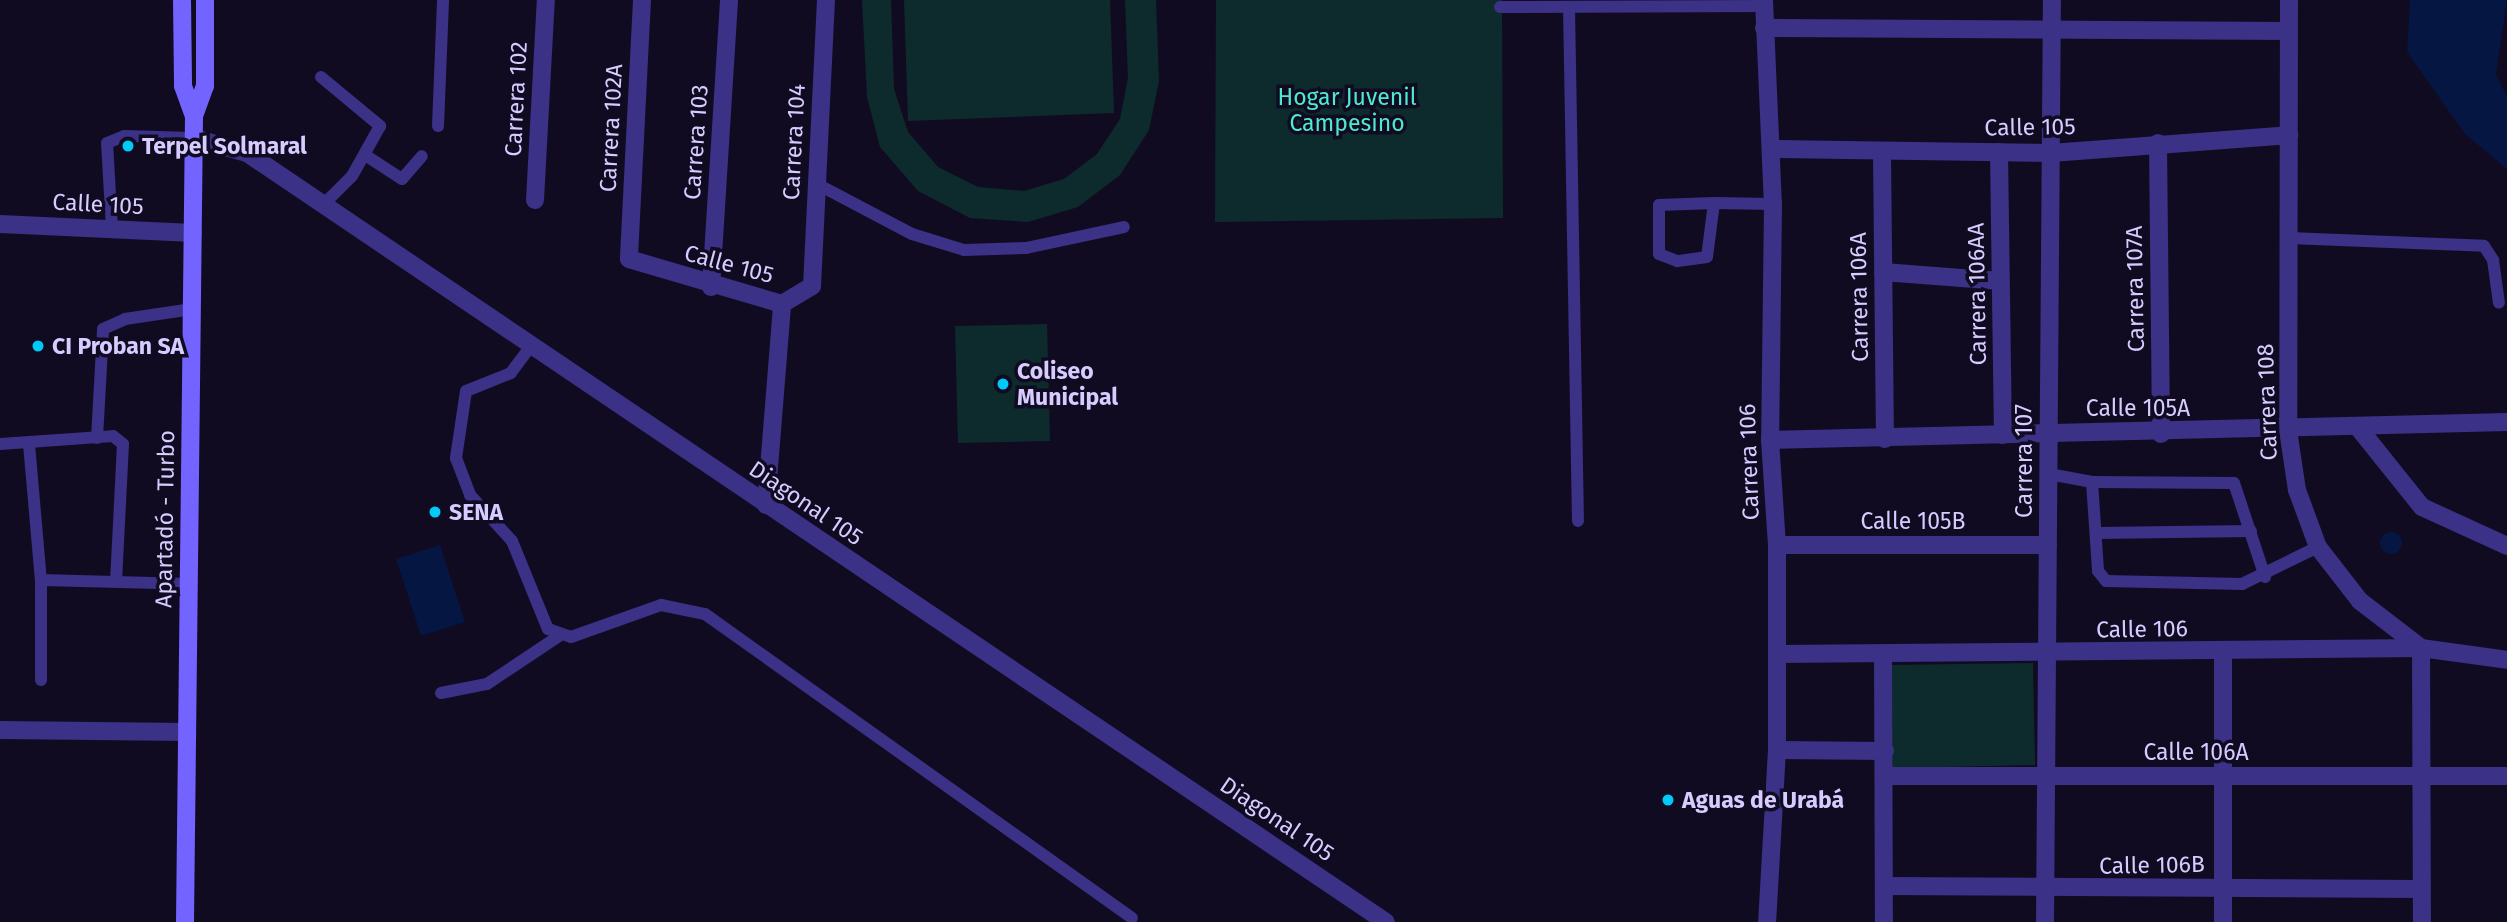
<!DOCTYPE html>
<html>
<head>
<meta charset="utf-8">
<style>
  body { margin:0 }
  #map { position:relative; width:2507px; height:922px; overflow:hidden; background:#110b22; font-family:"Fira Sans",sans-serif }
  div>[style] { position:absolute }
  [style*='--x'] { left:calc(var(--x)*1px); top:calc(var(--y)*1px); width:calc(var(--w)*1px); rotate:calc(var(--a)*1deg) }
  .green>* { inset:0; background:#0d2b2c }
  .water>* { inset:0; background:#041641 }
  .round { border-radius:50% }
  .lane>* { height:12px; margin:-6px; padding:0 6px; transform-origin:6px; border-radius:6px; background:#3b3186 }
  .street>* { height:18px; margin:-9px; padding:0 9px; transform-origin:9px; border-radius:9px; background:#3b3186 }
  .secondary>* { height:18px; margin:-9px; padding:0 9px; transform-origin:9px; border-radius:9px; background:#7363ff }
  .dots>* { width:19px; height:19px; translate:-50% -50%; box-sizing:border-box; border:4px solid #110b22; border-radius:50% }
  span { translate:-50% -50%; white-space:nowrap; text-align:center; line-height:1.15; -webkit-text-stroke:7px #110b22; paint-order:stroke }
  .park-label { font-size:23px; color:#4cebd0 }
  .street-label { font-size:23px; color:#d6ccff }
  .poi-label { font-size:23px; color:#d6ccff; font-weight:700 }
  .left { translate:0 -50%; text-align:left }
</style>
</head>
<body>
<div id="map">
  <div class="green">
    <div style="clip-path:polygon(862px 0,891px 0,894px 89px,908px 132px,938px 167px,978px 187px,1024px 191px,1064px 179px,1097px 154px,1120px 119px,1128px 78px,1125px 0,1156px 0,1159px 81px,1149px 130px,1120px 175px,1078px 207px,1028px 222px,970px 218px,918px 191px,880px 147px,867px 97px)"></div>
    <div style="clip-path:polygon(904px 0,1110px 0,1114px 113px,908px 121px)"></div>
    <div style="clip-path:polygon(1216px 0,1502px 0,1503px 218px,1215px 222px)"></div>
    <div style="clip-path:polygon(1047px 324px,1050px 441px,958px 443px,955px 326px)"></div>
    <div style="clip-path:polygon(2033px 663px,2035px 765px,1892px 768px,1891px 665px)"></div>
  </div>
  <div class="water">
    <div style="clip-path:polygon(2410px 0,2507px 0,2496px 74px,2507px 97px,2507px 169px,2465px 134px,2407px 52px)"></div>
    <div class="round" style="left:2380px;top:532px;width:22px;height:22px"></div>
    <div style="clip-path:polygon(440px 545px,465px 622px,421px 636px,396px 559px)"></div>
  </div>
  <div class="lane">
    <div style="--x:1500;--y:7;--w:264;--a:-0.2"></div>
    <div style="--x:1569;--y:7;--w:514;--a:89"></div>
    <div style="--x:321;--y:77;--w:77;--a:39.7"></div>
    <div style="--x:380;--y:126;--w:57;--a:119.2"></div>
    <div style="--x:352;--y:176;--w:41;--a:135"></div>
    <div style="--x:438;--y:126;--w:126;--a:-87.7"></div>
    <div style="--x:365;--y:155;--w:44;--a:33"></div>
    <div style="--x:402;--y:179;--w:30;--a:-49"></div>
    <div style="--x:817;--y:184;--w:107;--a:27.8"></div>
    <div style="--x:912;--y:234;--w:54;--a:17.1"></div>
    <div style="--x:964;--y:250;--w:62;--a:-1.8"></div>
    <div style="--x:1026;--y:248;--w:100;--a:-12.1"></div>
    <div style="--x:1714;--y:203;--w:54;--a:97.4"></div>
    <div style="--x:1707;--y:257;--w:30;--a:172"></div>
    <div style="--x:1677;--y:261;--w:19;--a:-159"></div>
    <div style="--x:1659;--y:254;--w:49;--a:-90"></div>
    <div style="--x:1659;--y:205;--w:55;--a:-2.1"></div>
    <div style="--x:1714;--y:203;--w:59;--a:1"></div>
    <div style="--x:112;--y:229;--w:86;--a:-93.3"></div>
    <div style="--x:107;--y:143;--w:18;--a:-22"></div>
    <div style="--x:124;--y:136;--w:70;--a:1.6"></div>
    <div style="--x:2289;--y:238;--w:195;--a:2.3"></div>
    <div style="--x:2484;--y:246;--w:17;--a:57"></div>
    <div style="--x:2493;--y:260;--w:43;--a:82.1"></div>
    <div style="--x:531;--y:346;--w:34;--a:127"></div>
    <div style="--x:511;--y:373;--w:48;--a:158.2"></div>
    <div style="--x:466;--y:391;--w:68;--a:98.5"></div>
    <div style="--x:456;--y:458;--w:40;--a:69"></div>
    <div style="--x:470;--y:495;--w:62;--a:47.6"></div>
    <div style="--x:512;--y:541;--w:95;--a:67.8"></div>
    <div style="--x:548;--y:629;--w:24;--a:19"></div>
    <div style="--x:571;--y:637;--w:96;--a:-19.6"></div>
    <div style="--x:661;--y:605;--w:45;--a:11.6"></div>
    <div style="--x:705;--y:614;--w:524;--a:35.45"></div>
    <div style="--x:97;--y:438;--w:109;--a:-86.8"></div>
    <div style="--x:103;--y:329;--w:24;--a:-24"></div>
    <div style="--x:125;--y:319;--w:68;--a:-8.5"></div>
    <div style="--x:0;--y:444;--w:113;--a:-4"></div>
    <div style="--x:113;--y:436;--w:13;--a:39"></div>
    <div style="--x:123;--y:444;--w:138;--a:92.9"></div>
    <div style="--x:29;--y:444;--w:137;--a:85"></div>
    <div style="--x:41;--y:580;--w:100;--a:90"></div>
    <div style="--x:2049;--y:474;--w:44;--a:10.5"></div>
    <div style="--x:2092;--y:482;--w:89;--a:86.1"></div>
    <div style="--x:2098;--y:571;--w:13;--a:51"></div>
    <div style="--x:2106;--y:581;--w:136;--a:1.3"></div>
    <div style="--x:2242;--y:584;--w:85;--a:-26"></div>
    <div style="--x:2092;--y:482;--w:142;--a:0.4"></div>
    <div style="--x:2234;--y:483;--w:99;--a:71.7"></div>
    <div style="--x:2097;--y:533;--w:154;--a:-0.7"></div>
    <div style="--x:41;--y:580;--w:148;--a:1.5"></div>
    <div style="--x:441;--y:693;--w:47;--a:-11.1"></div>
    <div style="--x:487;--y:684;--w:87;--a:-33.7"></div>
  </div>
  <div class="street">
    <div style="--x:642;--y:0;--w:259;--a:92.9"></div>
    <div style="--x:629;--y:259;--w:159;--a:16.4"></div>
    <div style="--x:782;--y:304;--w:35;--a:-31"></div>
    <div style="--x:812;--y:286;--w:286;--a:-87.2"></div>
    <div style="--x:1764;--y:0;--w:204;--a:87.5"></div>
    <div style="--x:1773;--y:204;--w:236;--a:90.7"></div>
    <div style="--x:1770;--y:440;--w:105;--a:86.2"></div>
    <div style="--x:1777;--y:545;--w:205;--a:90"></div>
    <div style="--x:1777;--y:750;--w:172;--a:93.3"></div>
    <div style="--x:2289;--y:0;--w:430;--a:90.1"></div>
    <div style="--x:2288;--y:430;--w:61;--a:81.5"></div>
    <div style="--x:2297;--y:490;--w:61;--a:69.8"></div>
    <div style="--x:2318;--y:547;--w:68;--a:52.1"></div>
    <div style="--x:2360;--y:601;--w:77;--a:37.6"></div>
    <div style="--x:2421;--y:648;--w:274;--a:89.8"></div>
    <div style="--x:1764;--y:28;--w:525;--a:0.33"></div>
    <div style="--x:194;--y:138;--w:55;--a:15.8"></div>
    <div style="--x:247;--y:153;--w:1374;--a:34.03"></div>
    <div style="--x:2158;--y:143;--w:291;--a:89.4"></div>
    <div style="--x:1771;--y:149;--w:280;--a:0.8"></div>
    <div style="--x:2051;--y:153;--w:239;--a:-4.3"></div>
    <div style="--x:1999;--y:152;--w:283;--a:89.2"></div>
    <div style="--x:1882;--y:154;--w:285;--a:89.4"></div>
    <div style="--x:535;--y:200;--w:200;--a:-86.9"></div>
    <div style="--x:0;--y:224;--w:193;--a:2.7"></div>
    <div style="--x:1883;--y:272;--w:118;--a:4.4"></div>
    <div style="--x:711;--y:287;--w:288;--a:-86.4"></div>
    <div style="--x:2357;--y:426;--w:104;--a:51.3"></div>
    <div style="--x:2422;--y:507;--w:94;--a:24.6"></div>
    <div style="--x:1770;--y:440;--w:737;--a:-1.4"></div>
    <div style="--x:766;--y:505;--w:202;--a:-85.4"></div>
    <div style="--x:1777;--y:545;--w:271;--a:0"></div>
    <div style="--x:2223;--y:652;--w:270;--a:90"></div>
    <div style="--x:1778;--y:654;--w:643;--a:-0.53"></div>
    <div style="--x:2421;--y:648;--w:87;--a:7.9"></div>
    <div style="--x:1883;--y:654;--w:268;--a:89.8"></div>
    <div style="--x:0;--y:730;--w:187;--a:0.6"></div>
    <div style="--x:1777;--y:750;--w:108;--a:0.5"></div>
    <div style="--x:1885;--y:776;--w:622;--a:0"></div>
    <div style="--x:1884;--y:886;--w:537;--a:0.32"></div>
    <div style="--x:2045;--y:922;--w:922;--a:-89.57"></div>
  </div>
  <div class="secondary">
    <div style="--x:182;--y:0;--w:86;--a:89.3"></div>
    <div style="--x:183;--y:86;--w:32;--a:70"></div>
    <div style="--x:185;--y:922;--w:806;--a:-89.36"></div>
    <div style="--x:194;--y:116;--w:32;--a:-70"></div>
    <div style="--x:205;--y:86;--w:86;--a:-90"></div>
  </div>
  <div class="dots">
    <div style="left:128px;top:146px;background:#00caf7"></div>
    <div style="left:38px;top:346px;background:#00caf7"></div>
    <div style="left:1003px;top:384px;background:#00caf7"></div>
    <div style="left:435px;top:512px;background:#00caf7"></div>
    <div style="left:1668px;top:800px;background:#00caf7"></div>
  </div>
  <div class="park-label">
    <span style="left:1347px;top:110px">Hogar Juvenil<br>Campesino</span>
  </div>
  <div class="street-label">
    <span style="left:516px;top:99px;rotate:-87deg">Carrera 102</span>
    <span style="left:2030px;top:127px;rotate:-1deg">Calle 105</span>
    <span style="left:611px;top:128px;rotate:-87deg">Carrera 102A</span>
    <span style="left:696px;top:142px;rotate:-86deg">Carrera 103</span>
    <span style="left:794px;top:142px;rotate:-87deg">Carrera 104</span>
    <span style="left:98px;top:204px;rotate:3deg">Calle 105</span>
    <span style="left:729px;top:264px;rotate:15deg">Calle 105</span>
    <span style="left:2135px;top:289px;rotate:-91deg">Carrera 107A</span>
    <span style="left:1977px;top:294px;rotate:-91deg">Carrera 106AA</span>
    <span style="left:1859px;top:297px;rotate:-91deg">Carrera 106A</span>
    <span style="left:2267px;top:402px;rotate:-92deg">Carrera 108</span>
    <span style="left:2138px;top:408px">Calle 105A</span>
    <span style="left:2024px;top:461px;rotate:-90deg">Carrera 107</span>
    <span style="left:1749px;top:462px;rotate:-92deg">Carrera 106</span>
    <span style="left:806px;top:503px;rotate:34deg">Diagonal 105</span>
    <span style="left:165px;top:519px;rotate:-89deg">Apartadó - Turbo</span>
    <span style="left:1913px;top:521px">Calle 105B</span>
    <span style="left:2142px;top:629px;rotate:-1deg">Calle 106</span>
    <span style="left:2196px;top:752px">Calle 106A</span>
    <span style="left:1277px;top:819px;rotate:34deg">Diagonal 105</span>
    <span style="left:2152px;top:865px;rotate:-1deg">Calle 106B</span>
  </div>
  <div class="poi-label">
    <span class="left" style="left:142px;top:146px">Terpel Solmaral</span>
    <span class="left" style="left:52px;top:346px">CI Proban SA</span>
    <span class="left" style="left:1017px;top:384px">Coliseo<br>Municipal</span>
    <span class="left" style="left:449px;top:512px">SENA</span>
    <span class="left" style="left:1682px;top:800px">Aguas de Urabá</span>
  </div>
</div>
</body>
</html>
